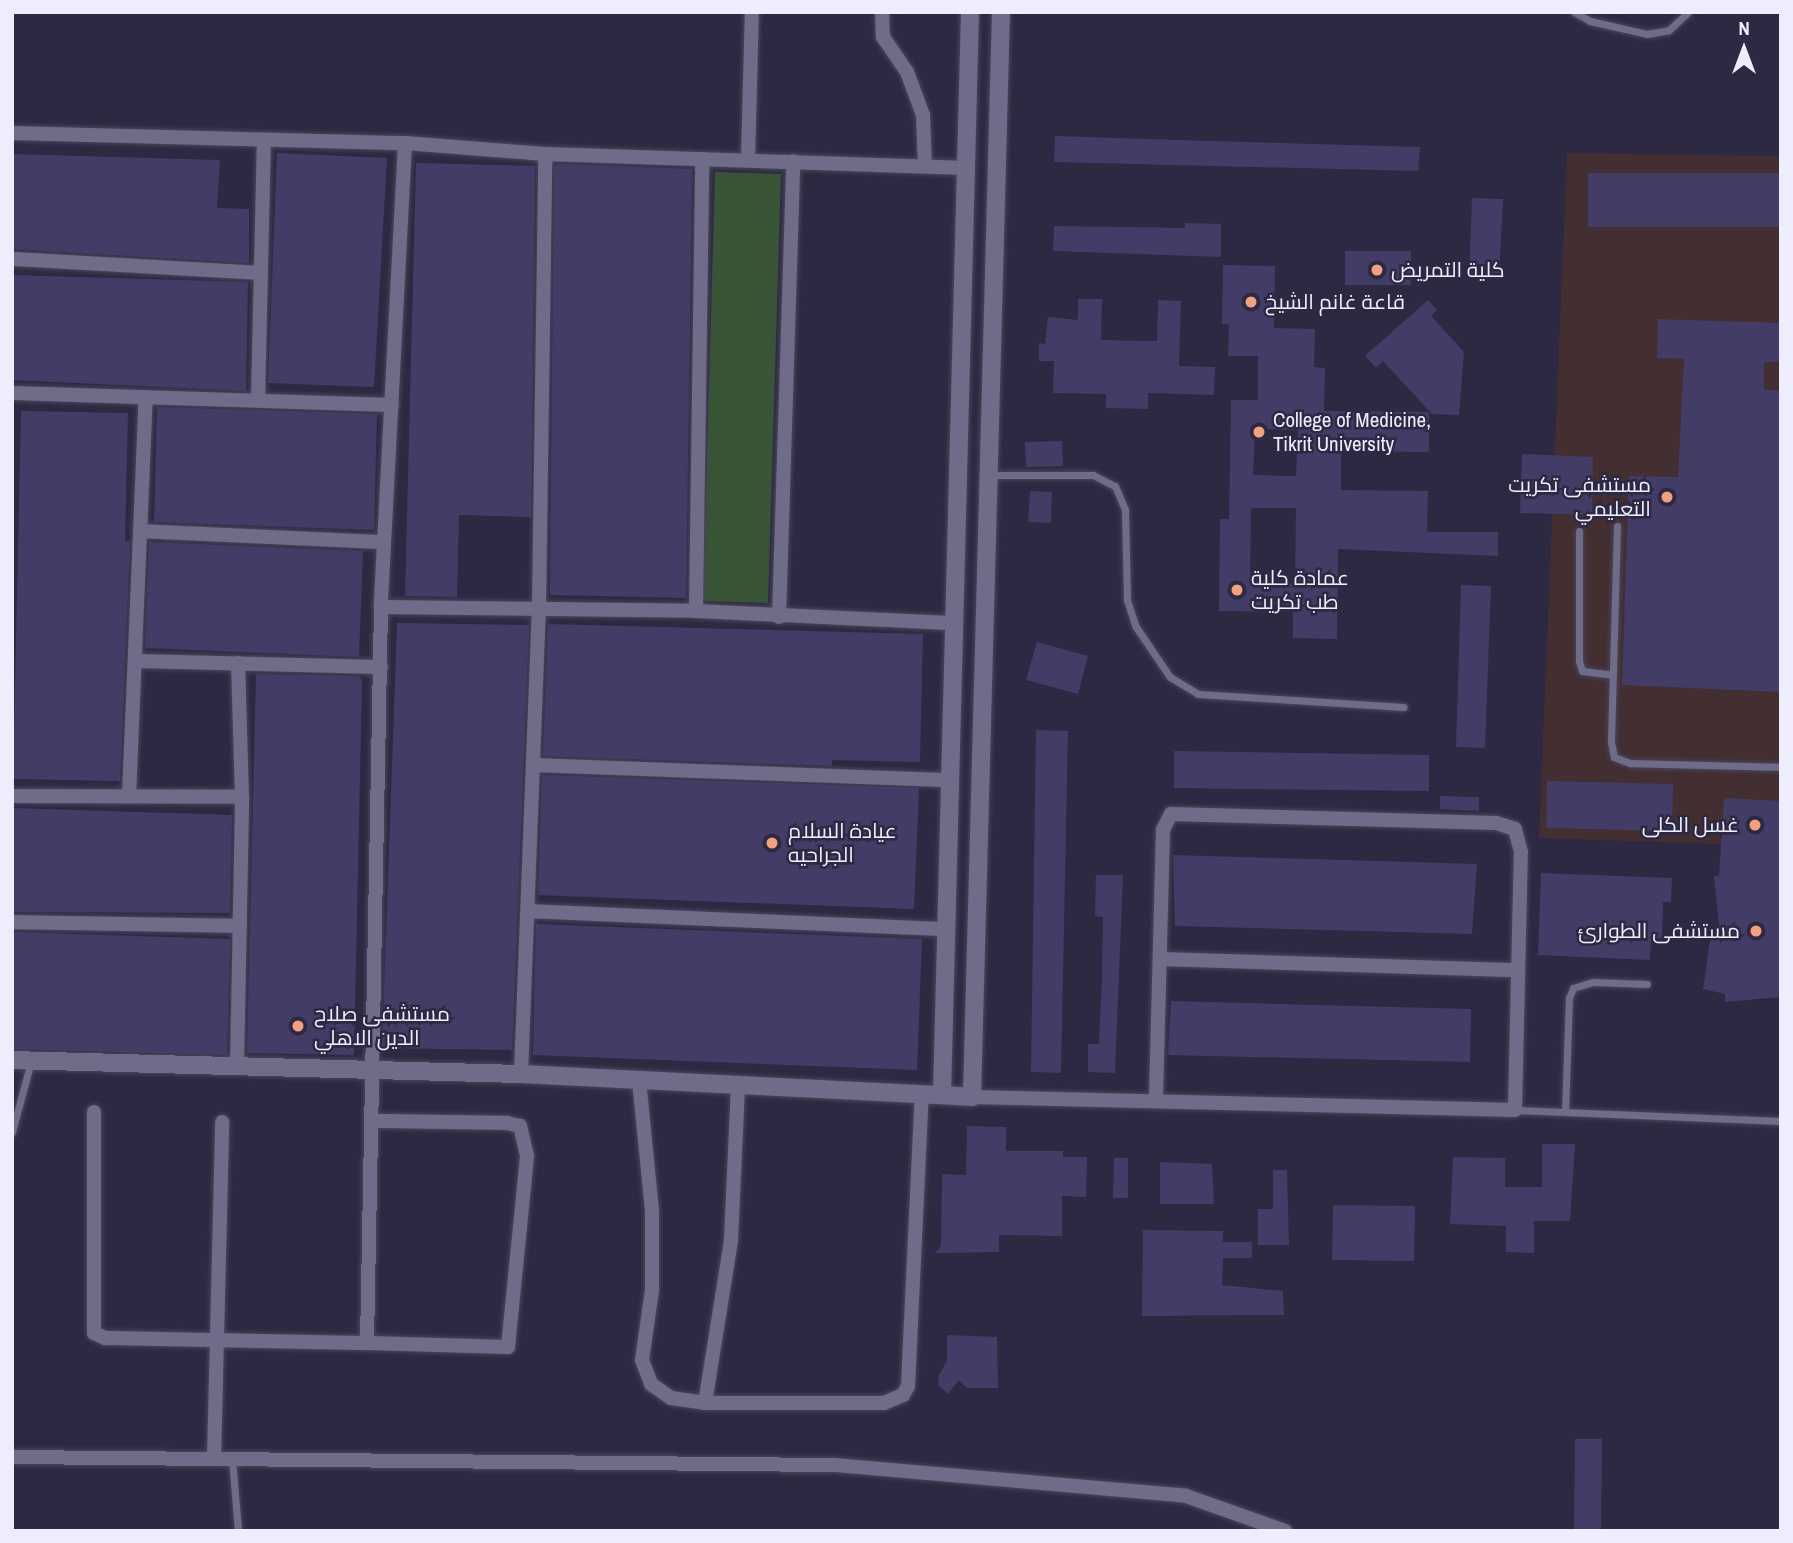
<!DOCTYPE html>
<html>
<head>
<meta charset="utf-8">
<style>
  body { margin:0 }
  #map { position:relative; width:1793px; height:1543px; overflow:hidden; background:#2d2942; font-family:"Archivo Narrow",Cairo,sans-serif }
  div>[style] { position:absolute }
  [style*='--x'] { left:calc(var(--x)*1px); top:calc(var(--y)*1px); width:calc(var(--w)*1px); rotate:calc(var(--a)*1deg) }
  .medical>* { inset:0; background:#432e32 }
  .green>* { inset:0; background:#395436 }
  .building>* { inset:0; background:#433c67 }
  .roads { filter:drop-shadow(0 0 2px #49465b) drop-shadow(0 0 2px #49465b) }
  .service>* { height:7px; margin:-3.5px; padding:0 3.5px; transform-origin:3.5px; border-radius:3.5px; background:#6f6c89 }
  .minor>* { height:14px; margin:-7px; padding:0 7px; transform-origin:7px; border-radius:7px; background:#6f6c89 }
  .tertiary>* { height:18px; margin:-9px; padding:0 9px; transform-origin:9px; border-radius:9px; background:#6f6c89 }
  .dots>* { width:19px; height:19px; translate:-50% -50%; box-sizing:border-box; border:4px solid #2d2942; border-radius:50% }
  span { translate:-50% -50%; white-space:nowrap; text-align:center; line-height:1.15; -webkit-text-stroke:5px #2d2942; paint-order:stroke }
  .poi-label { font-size:21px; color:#eeedfe }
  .left { translate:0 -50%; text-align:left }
  .right { translate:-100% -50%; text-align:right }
  .frame { position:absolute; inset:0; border:14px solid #eeedfe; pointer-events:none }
  .north { position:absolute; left:1709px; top:14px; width:70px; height:70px; -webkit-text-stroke:5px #2d2942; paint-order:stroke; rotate:0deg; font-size:19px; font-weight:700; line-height:28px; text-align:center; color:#eeedfe }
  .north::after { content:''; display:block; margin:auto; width:24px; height:32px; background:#eeedfe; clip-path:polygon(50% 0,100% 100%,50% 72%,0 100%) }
</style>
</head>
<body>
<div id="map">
  <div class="medical">
    <div style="clip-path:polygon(1567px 153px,1781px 156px,1781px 846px,1539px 838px)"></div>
  </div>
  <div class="green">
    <div style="clip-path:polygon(715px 172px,781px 174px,768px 603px,703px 601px)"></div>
  </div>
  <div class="building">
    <div style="clip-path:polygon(1055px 136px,1178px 140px,1420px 147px,1418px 171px,1054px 162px)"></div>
    <div style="clip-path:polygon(277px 153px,387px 158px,374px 387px,268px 383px)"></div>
    <div style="clip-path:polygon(12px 154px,220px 160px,217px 208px,249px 209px,249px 263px,12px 249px)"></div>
    <div style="clip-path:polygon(416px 163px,535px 166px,531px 517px,459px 515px,457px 597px,405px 596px)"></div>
    <div style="clip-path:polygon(559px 164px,692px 169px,686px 598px,550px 595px,554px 166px)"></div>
    <div style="clip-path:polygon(1588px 173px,1781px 173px,1781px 227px,1588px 227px)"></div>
    <div style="clip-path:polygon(1472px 198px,1503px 199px,1499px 277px,1469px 276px)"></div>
    <div style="clip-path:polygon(1185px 223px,1221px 224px,1221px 257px,1053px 251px,1054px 226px,1185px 228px)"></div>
    <div style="clip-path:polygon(1345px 251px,1411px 251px,1411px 285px,1345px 285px)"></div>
    <div style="clip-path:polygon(evenodd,1223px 265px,1275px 266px,1274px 328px,1315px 329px,1314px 367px,1325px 368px,1324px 411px,1429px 412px,1429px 452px,1341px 451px,1341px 490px,1428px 491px,1427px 532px,1498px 532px,1498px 556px,1338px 549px,1337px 639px,1293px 638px,1293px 612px,1219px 611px,1220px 519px,1229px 519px,1231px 400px,1258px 400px,1258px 356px,1228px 356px,1229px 324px,1222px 324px,1223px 265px,1255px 429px,1298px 430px,1296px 476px,1253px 475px,1255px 429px,1223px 265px,1251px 508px,1296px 508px,1295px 581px,1250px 580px,1251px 508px)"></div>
    <div style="clip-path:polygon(12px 275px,248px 282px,246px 391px,12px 380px)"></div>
    <div style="clip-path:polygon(1078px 299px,1102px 299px,1101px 340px,1157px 341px,1158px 300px,1181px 301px,1179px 366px,1215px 367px,1214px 395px,1148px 393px,1148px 409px,1106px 408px,1106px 394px,1053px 393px,1054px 361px,1039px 361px,1039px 343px,1045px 344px,1048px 317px,1078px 320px)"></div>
    <div style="clip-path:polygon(1428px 300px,1437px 310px,1431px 316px,1464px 352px,1459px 415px,1432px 414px,1383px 361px,1376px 368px,1365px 356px)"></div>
    <div style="clip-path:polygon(1658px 319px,1781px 323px,1781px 362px,1764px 362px,1764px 390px,1781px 390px,1781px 692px,1622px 685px,1629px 476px,1678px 477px,1684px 359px,1657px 358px)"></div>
    <div style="clip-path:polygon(157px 407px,377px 414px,374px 530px,154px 522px)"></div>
    <div style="clip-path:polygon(21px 411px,128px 413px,125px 541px,130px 541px,120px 781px,13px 779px)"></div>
    <div style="clip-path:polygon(1062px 441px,1063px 466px,1026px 467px,1025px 442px)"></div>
    <div style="clip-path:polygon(1522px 454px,1593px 457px,1592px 515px,1520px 513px)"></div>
    <div style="clip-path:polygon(1030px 491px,1052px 492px,1051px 523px,1028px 522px)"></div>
    <div style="clip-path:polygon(149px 542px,363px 551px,359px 657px,145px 648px)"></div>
    <div style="clip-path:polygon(1461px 585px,1491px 586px,1485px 748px,1456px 747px)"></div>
    <div style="clip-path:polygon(397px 623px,529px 625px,512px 1050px,382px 1048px)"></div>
    <div style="clip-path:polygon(548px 624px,923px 634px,920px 762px,832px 760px,832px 766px,543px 756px)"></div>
    <div style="clip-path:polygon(1037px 642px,1088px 656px,1078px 694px,1026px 680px)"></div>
    <div style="clip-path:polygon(256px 674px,359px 676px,362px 680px,354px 1055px,247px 1053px)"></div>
    <div style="clip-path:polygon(1036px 730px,1068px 731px,1061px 1073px,1031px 1072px)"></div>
    <div style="clip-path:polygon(1174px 751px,1429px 755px,1429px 791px,1174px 788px)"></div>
    <div style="clip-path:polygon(542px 775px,919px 788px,914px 909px,538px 895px)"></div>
    <div style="clip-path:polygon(1547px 781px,1673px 784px,1672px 831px,1546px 828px)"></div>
    <div style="clip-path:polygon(1440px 796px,1479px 797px,1479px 811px,1440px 809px)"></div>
    <div style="clip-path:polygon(1724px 798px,1781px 801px,1781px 997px,1725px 1002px,1725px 994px,1703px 989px,1711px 933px,1720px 935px,1714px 876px,1719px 876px)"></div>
    <div style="clip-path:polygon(12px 808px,232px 815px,230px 913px,12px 912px)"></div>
    <div style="clip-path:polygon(1173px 855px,1477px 864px,1472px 934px,1175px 926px)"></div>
    <div style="clip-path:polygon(1541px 873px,1672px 878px,1671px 902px,1663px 902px,1662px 938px,1651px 938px,1650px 960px,1538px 955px)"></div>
    <div style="clip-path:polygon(1096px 875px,1123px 875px,1115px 1073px,1088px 1072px,1088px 1044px,1099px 1044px,1102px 978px,1103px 917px,1095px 916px)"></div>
    <div style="clip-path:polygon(536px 924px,922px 939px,917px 1070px,533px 1055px)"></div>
    <div style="clip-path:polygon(12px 932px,230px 939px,227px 1055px,12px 1049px)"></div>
    <div style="clip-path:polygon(1171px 1001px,1471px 1009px,1470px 1062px,1168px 1055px)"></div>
    <div style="clip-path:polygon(967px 1126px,1006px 1127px,1006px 1151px,1063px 1151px,1063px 1157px,1087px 1157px,1086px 1197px,1062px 1196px,1062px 1236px,999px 1235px,999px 1252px,935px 1253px,941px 1246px,942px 1174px,966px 1175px)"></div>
    <div style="clip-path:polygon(1542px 1144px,1575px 1144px,1570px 1221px,1534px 1221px,1534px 1253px,1506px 1252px,1506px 1226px,1450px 1224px,1453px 1157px,1505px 1158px,1505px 1187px,1542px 1187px)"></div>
    <div style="clip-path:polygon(1114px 1158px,1128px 1158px,1128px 1198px,1113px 1198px)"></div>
    <div style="clip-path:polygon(1160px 1162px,1212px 1164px,1214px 1204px,1160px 1204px)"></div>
    <div style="clip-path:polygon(1273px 1170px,1287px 1170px,1289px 1245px,1258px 1245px,1258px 1209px,1273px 1209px)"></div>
    <div style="clip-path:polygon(1333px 1205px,1415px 1206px,1414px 1261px,1332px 1260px)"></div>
    <div style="clip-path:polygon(1143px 1230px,1223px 1231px,1223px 1242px,1252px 1242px,1252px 1258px,1223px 1258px,1222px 1285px,1283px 1291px,1284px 1315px,1142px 1316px)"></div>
    <div style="clip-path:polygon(947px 1335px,997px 1337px,998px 1388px,967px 1388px,959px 1380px,948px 1394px,939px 1386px,938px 1377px,947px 1361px)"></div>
    <div style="clip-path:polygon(1575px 1439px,1602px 1439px,1601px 1531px,1574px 1531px)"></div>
  </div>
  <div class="roads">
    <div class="service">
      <div style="--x:1574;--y:12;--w:18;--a:29"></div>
      <div style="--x:1590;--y:21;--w:58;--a:12.8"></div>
      <div style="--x:1647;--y:34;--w:22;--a:-10"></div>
      <div style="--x:1669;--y:30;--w:26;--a:-43"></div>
      <div style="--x:991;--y:475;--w:102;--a:0"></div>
      <div style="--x:1093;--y:475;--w:25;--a:27"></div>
      <div style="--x:1115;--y:486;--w:26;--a:67"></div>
      <div style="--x:1125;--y:510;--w:90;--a:88.7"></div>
      <div style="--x:1127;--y:600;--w:28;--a:72"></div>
      <div style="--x:1136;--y:627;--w:60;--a:55.8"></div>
      <div style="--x:1170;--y:677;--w:33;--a:31"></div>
      <div style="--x:1198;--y:694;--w:206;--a:3.6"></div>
      <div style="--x:1617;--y:526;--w:216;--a:91.6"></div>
      <div style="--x:1611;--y:742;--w:15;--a:79"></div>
      <div style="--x:1614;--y:757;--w:17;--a:21"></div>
      <div style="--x:1630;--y:763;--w:151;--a:1.5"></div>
      <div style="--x:1579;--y:531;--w:130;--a:90"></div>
      <div style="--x:1579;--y:661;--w:10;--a:73"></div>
      <div style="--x:1582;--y:671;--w:31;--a:7"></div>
      <div style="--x:1516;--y:1110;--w:265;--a:2.4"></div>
      <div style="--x:1565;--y:1112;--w:114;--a:-88"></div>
      <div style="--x:1569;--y:998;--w:11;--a:-68"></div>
      <div style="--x:1573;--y:988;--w:21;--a:-17"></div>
      <div style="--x:1593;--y:982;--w:54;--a:2.1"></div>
      <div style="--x:12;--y:1132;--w:73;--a:-75"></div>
      <div style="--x:232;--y:1459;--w:72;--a:85.2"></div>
    </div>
    <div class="minor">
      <div style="--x:882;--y:12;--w:25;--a:88"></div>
      <div style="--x:883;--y:37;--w:42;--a:55.6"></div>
      <div style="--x:907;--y:72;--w:46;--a:69.6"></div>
      <div style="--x:923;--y:115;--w:51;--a:87.8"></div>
      <div style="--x:12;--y:133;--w:393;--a:1.5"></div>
      <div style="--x:405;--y:143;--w:140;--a:4.5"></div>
      <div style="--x:545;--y:154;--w:423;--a:1.9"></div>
      <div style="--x:405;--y:143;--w:465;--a:93"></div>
      <div style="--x:381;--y:607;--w:315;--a:0.7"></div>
      <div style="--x:696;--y:611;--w:258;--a:2.7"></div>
      <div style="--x:748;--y:160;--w:148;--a:-88.5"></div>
      <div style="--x:12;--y:259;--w:248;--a:3.2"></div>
      <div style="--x:12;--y:393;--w:380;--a:1.8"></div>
      <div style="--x:258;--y:400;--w:260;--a:-88.7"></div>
      <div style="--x:140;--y:531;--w:244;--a:2.6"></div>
      <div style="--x:696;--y:611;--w:452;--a:-89.2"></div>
      <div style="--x:779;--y:617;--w:456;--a:-88.2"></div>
      <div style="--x:136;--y:661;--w:245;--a:1.4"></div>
      <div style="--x:533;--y:765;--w:418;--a:2.1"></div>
      <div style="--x:12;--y:796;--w:230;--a:0.2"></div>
      <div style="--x:129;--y:796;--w:399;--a:-87.6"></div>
      <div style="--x:528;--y:911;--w:418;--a:2.5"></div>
      <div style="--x:12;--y:922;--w:228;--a:1"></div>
      <div style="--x:1160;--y:959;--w:358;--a:1.8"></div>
      <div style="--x:237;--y:1066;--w:269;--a:-88.9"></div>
      <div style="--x:242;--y:797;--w:134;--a:-91.7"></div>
      <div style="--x:521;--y:1074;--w:465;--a:-87.8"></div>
      <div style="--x:539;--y:609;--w:455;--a:-89.2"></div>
      <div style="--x:639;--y:1080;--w:132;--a:84.3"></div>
      <div style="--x:652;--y:1211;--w:79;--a:90"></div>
      <div style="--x:652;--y:1290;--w:71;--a:98.1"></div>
      <div style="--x:642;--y:1360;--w:26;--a:69"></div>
      <div style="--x:651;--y:1384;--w:24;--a:35"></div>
      <div style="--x:671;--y:1398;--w:34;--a:8"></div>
      <div style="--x:705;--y:1403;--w:179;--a:0"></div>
      <div style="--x:884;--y:1403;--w:21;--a:-23"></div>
      <div style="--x:903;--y:1395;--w:10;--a:-61"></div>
      <div style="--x:908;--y:1386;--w:292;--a:-87.3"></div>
      <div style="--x:972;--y:1097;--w:543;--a:1.37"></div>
      <div style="--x:1515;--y:1110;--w:258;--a:-88.7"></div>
      <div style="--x:1521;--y:852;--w:24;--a:-105"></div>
      <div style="--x:1515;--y:829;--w:20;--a:-162"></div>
      <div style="--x:1496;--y:823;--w:325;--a:-178.4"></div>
      <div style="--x:1171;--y:814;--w:18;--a:117"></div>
      <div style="--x:1163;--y:830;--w:271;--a:91.5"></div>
      <div style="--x:94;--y:1112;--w:221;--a:90"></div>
      <div style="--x:94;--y:1333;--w:12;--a:24"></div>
      <div style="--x:105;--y:1338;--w:262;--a:1.1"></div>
      <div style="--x:367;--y:1343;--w:736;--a:-88.91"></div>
      <div style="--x:367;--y:1343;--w:141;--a:1.6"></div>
      <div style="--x:508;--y:1347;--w:192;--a:-84.3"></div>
      <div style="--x:527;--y:1156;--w:31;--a:-103"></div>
      <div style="--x:520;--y:1126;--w:13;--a:-167"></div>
      <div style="--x:507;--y:1123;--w:134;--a:-179.1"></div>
      <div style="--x:705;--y:1403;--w:165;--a:-80.9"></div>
      <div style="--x:731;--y:1240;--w:155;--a:-87.4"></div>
      <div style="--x:12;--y:1457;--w:823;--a:0.56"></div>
      <div style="--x:835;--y:1465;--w:352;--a:5"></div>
      <div style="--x:1186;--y:1496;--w:105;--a:19.5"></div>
      <div style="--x:214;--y:1459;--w:337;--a:-88.6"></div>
    </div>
    <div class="tertiary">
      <div style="--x:12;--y:1060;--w:509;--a:1.58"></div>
      <div style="--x:521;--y:1074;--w:452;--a:2.9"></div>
      <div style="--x:972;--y:1097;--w:1085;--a:-88.47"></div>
      <div style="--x:942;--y:1095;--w:1083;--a:-88.52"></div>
    </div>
  </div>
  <div class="dots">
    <div style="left:1377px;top:270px;background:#f2a080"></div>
    <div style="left:1251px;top:302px;background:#f2a080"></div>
    <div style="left:1259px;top:432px;background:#f2a080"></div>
    <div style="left:1667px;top:497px;background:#f2a080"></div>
    <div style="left:1237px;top:590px;background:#f2a080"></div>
    <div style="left:1755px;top:825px;background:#f2a080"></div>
    <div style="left:772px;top:843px;background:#f2a080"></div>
    <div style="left:1756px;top:931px;background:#f2a080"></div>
    <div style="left:298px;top:1026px;background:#f2a080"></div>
  </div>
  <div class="poi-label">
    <span class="left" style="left:1391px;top:270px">كلية التمريض</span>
    <span class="left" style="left:1265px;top:302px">قاعة غانم الشيخ</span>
    <span class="left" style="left:1273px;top:432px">College of Medicine,<br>Tikrit University</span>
    <span class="right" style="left:1651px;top:497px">مستشفى تكريت<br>التعليمي</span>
    <span class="left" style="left:1251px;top:590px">عمادة كلية<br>طب تكريت</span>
    <span class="right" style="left:1739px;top:825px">غسل الكلى</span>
    <span class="left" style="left:788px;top:843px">عيادة السلام<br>الجراحيه</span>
    <span class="right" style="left:1740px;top:931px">مستشفى الطوارئ</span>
    <span class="left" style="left:314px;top:1026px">مستشفى صلاح<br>الدين الاهلي</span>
  </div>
  <div class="frame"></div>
  <div class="north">N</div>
</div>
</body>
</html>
